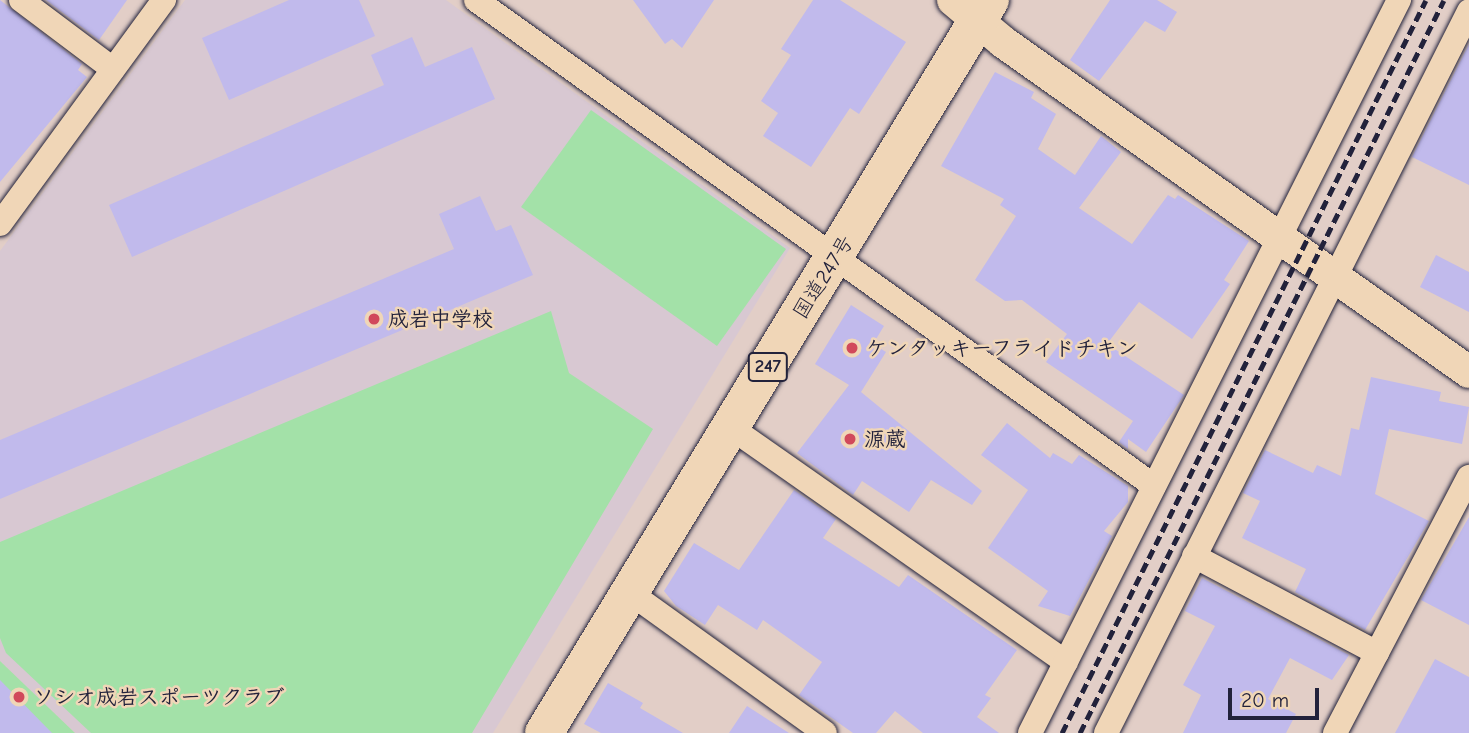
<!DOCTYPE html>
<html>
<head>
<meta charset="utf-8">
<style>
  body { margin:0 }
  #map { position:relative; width:1469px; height:733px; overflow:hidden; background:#e2cec7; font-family:"Comic Neue","Klee One",sans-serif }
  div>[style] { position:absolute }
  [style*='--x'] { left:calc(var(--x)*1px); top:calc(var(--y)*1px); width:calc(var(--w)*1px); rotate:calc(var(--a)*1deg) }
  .built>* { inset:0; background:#d8c8d2 }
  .green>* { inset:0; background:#a3e1a8 }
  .building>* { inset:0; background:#c1baec }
  .roads { filter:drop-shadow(0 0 2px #22223b) drop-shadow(0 0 2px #22223b) }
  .minor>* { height:24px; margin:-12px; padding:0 12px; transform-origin:12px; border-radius:12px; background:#f0d6b7 }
  .tertiary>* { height:32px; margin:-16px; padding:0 16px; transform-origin:16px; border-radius:16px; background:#f0d6b7 }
  .trunk>* { height:38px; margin:-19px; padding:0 19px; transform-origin:19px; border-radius:19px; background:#f0d6b7 }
  .rail>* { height:5px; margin-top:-2.5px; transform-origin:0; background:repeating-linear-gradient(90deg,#22223b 0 10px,transparent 0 15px) }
  .dots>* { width:19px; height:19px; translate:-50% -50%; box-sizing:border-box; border:4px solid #f0d6b7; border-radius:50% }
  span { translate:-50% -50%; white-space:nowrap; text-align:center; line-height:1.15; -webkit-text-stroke:5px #f0d6b7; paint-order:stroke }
  .shield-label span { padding:2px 5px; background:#f0d6b7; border:2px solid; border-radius:5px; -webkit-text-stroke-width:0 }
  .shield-label { font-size:19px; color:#22223b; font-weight:700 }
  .street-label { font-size:21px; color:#22223b }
  .poi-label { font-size:21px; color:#22223b; font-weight:700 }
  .left { translate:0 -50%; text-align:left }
  .scale { position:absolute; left:1228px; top:688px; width:91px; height:32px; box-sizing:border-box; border:4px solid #22223b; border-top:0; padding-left:9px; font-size:21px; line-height:24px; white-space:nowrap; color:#22223b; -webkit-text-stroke:5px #f0d6b7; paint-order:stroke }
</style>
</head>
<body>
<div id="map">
  <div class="built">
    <div style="clip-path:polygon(185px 0,446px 0,790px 248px,493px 733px,75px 733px,0 661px,0 251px)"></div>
  </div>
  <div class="green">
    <div style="clip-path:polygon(591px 110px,786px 249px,717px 346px,521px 207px)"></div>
    <div style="clip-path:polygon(551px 311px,569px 373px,653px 429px,472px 733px,91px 733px,6px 653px,0 638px,0 542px)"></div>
    <div style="clip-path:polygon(0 661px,75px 733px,0 733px)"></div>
  </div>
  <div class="building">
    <div style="clip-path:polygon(0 0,82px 64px,78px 70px,87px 77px,0 182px)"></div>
    <div style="clip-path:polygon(46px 0,127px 0,99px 40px)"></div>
    <div style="clip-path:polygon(289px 0,359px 0,375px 36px,229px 100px,202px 38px)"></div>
    <div style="clip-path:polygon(633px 0,714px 0,682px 48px,672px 39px,665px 44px)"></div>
    <div style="clip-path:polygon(813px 0,840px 0,906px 42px,859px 114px,850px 108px,811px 167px,763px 136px,778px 113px,761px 101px,791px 55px,781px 49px)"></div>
    <div style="clip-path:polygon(1110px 0,1157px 0,1177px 12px,1165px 32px,1145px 21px,1099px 81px,1070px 60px)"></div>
    <div style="clip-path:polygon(412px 37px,425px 67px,472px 47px,495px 99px,132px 257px,109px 205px,384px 85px,371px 55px)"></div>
    <div style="clip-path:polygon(1469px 44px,1469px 185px,1412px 157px)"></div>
    <div style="clip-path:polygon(995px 72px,1034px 92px,1031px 98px,1056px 114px,1038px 149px,1075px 175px,1101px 136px,1121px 152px,1079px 208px,1132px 244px,1168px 195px,1175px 199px,1178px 195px,1249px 241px,1224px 280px,1230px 284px,1192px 339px,1139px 302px,1107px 344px,1184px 395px,1146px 452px,1128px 439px,1128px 449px,1119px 442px,1133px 421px,1046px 362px,1067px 334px,1022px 300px,1005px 301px,975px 280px,1016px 216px,1000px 205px,1004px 199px,941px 166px)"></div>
    <div style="clip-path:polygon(480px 196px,496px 231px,511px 225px,533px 275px,0 499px,0 440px,454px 249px,439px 214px)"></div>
    <div style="clip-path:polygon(1436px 255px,1469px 272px,1469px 312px,1420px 287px)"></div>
    <div style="clip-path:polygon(851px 305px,884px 326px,873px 344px,886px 352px,861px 392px,982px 491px,972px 505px,931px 480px,909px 512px,862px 481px,853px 495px,797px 453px,849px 385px,815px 364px)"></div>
    <div style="clip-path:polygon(1371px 377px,1441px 392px,1439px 401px,1469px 407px,1462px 444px,1389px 429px,1375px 494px,1429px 521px,1365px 630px,1295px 592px,1306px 569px,1242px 538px,1260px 501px,1243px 493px,1265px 450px,1313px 473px,1317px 465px,1341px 476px,1351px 428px,1359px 430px)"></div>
    <div style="clip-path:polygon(1007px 423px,1050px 458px,1053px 453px,1072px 464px,1079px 455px,1128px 486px,1128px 502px,1104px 531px,1112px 536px,1070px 616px,1038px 606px,1048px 591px,988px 548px,1028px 490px,981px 455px)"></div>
    <div style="clip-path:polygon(794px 490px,836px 519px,823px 538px,899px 587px,908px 575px,1017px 650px,985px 695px,991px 698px,977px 717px,999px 733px,923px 733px,895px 711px,876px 733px,853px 733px,799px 695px,822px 662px,763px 620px,757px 630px,718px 605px,705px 625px,676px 606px,664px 591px,694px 543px,739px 570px)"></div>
    <div style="clip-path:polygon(1469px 517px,1469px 625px,1421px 600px)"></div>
    <div style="clip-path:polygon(1202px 578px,1349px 655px,1332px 680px,1290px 658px,1268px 699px,1296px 714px,1286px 733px,1183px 733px,1201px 695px,1183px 685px,1215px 626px,1185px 611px)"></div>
    <div style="clip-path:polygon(1435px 659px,1469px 677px,1469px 733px,1395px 733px)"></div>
    <div style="clip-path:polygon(0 680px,52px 733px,0 733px)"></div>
    <div style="clip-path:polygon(608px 683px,643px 703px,640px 708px,683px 733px,601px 733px,584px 724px)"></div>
    <div style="clip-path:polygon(747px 706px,789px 733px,729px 733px)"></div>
  </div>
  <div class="roads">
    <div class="minor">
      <div style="--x:21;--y:0;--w:115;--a:36.9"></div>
      <div style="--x:476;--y:0;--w:834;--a:35.63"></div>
      <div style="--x:0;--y:224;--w:278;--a:-53.8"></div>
      <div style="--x:730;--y:427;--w:410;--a:35"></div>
      <div style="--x:1194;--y:556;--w:207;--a:27.9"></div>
      <div style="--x:629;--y:592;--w:241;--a:35.7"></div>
      <div style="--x:1030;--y:733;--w:821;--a:-63.28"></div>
      <div style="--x:1106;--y:733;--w:808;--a:-63.31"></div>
      <div style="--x:1335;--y:733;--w:289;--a:-62.4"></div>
    </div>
    <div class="tertiary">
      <div style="--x:953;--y:0;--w:65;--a:40"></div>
      <div style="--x:1003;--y:42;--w:571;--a:35.3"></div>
    </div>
    <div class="trunk">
      <div style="--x:544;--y:733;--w:858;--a:-58.68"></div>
    </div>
  </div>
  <div class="rail">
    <div style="--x:1062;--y:733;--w:818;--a:-63.59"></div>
    <div style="--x:1080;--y:733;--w:818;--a:-63.59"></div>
  </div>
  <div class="dots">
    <div style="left:374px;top:319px;background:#d1495b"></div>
    <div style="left:852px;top:348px;background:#d1495b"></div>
    <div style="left:850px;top:439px;background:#d1495b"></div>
    <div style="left:19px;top:697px;background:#d1495b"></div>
  </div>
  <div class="shield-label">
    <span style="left:768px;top:367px">247</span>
  </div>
  <div class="street-label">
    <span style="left:823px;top:277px;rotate:-58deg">国道247号</span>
  </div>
  <div class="poi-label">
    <span class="left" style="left:388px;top:319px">成岩中学校</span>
    <span class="left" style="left:866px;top:348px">ケンタッキーフライドチキン</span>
    <span class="left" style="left:864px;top:439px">源蔵</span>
    <span class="left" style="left:33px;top:697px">ソシオ成岩スポーツクラブ</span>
  </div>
  <div class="scale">20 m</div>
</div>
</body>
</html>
